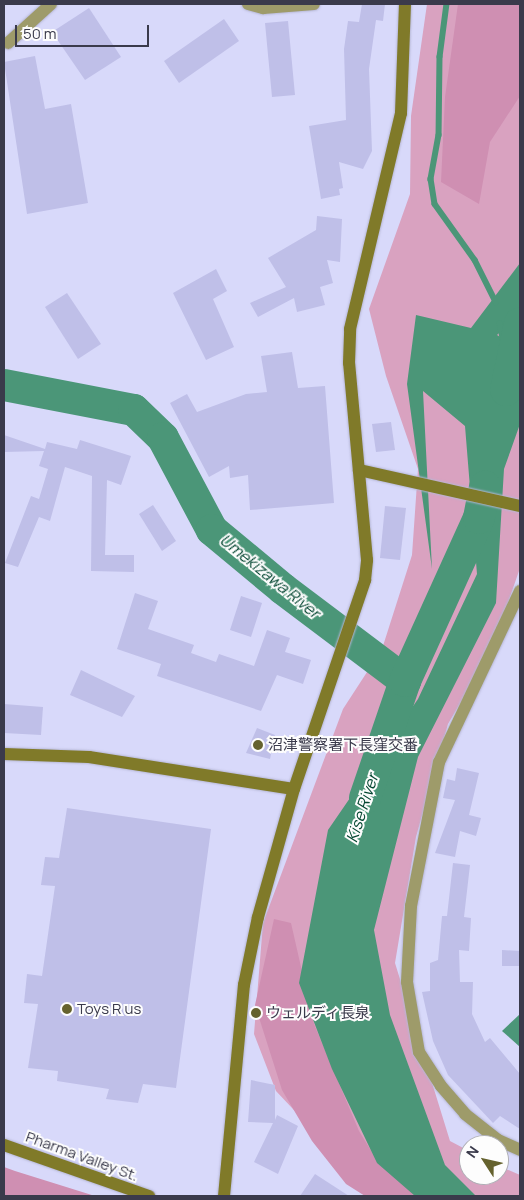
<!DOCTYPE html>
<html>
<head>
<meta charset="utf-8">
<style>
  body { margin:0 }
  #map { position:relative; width:524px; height:1200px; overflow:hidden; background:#d8d9fa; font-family:Manrope,"Noto Sans JP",sans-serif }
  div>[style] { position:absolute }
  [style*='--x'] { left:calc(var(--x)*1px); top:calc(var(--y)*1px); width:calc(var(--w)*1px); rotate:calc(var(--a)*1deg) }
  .green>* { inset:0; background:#d9a2c0 }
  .forest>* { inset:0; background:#cf8fb2 }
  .water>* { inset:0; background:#4b9678 }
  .stream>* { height:5.5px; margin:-2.75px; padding:0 2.75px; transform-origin:2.75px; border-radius:2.75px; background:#4b9678 }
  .river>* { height:32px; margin:-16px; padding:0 16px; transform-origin:16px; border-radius:16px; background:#4b9678 }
  .building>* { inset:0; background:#bfbfe8 }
  .roads { filter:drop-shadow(0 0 1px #b5b6d4) drop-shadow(0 0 1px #b5b6d4) }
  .street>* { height:12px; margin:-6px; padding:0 6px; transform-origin:6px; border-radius:6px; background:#9e9b6a }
  .secondary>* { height:12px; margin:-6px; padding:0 6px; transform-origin:6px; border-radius:6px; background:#807a29 }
  .dots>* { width:14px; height:14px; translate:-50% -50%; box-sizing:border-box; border:2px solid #fdfdfd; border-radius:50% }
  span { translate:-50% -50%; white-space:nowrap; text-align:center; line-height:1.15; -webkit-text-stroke:4px #fdfdfd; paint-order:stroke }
  .poi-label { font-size:15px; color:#3a3a4b }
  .left { translate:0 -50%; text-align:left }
  .street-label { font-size:15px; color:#3a3a4b }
  .water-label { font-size:16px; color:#054732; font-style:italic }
  .frame { position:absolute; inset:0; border:5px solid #3a3a4b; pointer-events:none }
  .north { position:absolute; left:459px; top:1135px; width:50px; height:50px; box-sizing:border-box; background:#fdfdfd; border:1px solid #afafb6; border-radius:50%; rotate:305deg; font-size:14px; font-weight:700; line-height:20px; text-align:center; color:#3a3a4b }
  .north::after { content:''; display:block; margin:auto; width:18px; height:22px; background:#65622e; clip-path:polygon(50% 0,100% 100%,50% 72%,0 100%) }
  .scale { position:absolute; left:15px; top:25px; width:134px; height:22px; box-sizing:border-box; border:2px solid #3a3a4b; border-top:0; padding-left:6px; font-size:15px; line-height:18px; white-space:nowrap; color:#3a3a4b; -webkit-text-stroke:4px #fdfdfd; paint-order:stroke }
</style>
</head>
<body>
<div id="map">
  <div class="green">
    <div style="clip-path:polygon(427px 4px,520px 4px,520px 568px,492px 649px,448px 724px,416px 837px,395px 963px,450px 1141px,469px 1151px,469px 1175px,499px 1175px,499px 1166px,520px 1175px,520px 1196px,375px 1196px,276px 1091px,254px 1034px,263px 923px,343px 709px,382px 649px,412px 555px,418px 469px,386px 376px,369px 309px,410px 194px,411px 116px)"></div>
  </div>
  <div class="forest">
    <div style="clip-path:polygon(458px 4px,520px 4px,520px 96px,490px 142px,479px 204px,441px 182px,445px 97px)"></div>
    <div style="clip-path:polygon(274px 919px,291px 923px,314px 1024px,359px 1131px,380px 1165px,418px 1196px,365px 1196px,346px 1184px,312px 1141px,282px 1090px,255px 1005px)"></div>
    <div style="clip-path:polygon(4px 1167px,15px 1171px,95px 1196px,4px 1196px)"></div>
  </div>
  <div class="water">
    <div style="clip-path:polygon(520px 263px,520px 312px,497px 335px,520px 349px,520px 424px,504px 469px,496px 603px,418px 757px,374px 930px,390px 1015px,445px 1165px,476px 1196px,415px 1196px,377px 1163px,332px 1069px,299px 983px,328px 830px,418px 699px,477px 574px,465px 426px,423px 391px,432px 569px,407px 384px,416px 315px,471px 328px)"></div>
    <div style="clip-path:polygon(520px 1014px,520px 1047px,502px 1031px)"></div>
  </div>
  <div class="stream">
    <div style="--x:447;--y:4;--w:53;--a:97.5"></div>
    <div style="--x:440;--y:57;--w:78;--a:90.7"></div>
    <div style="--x:439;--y:135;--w:45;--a:100.3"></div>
    <div style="--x:431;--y:179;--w:25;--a:81"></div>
    <div style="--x:435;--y:204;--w:69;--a:54.5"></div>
    <div style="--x:475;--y:260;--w:47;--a:63.4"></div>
    <div style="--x:500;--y:323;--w:21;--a:79"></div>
  </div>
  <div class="river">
    <div style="--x:4;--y:385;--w:132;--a:10.9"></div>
    <div style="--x:134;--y:410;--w:40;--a:44"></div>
    <div style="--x:163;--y:438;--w:104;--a:62"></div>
    <div style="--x:212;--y:530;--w:92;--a:39.7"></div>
    <div style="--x:283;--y:589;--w:153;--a:37"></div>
    <div style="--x:506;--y:390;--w:68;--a:-78.2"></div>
    <div style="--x:365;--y:798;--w:124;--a:-71.1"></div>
    <div style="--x:405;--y:681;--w:179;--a:-65.6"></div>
    <div style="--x:479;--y:518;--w:32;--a:-79"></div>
  </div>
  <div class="building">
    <div style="clip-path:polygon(362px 4px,385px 4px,383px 21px,376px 20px,369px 69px,372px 151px,363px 169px,339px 162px,343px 188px,339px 189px,340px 195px,321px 199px,309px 126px,346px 120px,344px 49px,348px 21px,359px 22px)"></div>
    <div style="clip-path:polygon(89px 8px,121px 57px,85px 80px,52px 32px)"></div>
    <div style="clip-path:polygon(224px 19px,239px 41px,179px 83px,164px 61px)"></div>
    <div style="clip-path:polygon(288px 21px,295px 95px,272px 97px,265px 23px)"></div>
    <div style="clip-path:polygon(35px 56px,45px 109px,71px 104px,88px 203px,27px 214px,4px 62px)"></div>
    <div style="clip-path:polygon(317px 216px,342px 219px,340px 262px,327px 260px,333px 283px,320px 287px,325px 305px,297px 312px,294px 298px,258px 317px,250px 303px,286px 287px,268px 258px,316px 230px)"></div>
    <div style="clip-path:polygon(216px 269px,227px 291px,213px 299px,234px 347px,206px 360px,173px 293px)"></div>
    <div style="clip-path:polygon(67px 293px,101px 344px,78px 359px,45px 307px)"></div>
    <div style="clip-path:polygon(292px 352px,298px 388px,325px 386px,334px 503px,250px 510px,248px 475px,230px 478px,229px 466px,209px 477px,170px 403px,187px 394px,197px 412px,246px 394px,267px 392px,261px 356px)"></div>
    <div style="clip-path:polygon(391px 422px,395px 450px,376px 452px,372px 424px)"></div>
    <div style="clip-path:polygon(4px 435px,45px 449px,47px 442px,77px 449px,80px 440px,131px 456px,121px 485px,107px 480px,105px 555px,134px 555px,134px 572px,91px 571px,92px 476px,65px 467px,50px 521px,39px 517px,18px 567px,5px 563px,31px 496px,39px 499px,48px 469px,39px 466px,44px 451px,4px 452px)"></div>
    <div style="clip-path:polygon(153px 505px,176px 541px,162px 551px,139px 514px)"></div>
    <div style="clip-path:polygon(385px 506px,406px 508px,400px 560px,380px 558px)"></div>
    <div style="clip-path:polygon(135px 593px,158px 601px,148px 629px,194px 645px,191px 653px,216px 662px,219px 654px,254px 666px,267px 630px,290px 638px,285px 652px,311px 660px,303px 684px,277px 675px,261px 711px,157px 676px,161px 664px,117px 649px)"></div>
    <div style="clip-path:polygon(241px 596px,262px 603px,251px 637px,230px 630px)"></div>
    <div style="clip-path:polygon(81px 670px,135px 696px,122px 717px,70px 695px)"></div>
    <div style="clip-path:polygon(4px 704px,43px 707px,41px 735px,4px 733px)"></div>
    <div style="clip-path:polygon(257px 728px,275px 735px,270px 759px,246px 753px)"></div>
    <div style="clip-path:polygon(457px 768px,479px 773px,469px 815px,481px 818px,476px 836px,460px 831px,455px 857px,435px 853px,455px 800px,443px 798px,447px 779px,455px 781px)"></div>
    <div style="clip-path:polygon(67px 808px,211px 829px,176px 1088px,143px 1084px,138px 1103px,106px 1099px,109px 1089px,57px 1081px,58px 1071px,28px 1068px,38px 1004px,24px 1003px,27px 974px,42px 976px,55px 886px,41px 885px,45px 857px,59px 858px)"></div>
    <div style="clip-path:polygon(453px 863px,470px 865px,464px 917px,471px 918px,469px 951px,459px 950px,460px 982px,473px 982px,472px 1014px,485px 1042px,490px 1038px,520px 1074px,520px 1129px,500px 1116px,493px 1123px,448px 1075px,433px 1041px,422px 992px,430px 991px,430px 963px,438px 960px,442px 916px,447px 916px)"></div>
    <div style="clip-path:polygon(502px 950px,520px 951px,520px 966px,502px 966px)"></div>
    <div style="clip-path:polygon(251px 1080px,275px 1085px,275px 1120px,277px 1115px,298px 1126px,278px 1174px,254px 1162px,273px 1123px,248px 1122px)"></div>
    <div style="clip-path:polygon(315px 1174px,349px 1196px,300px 1196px)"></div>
  </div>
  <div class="roads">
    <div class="street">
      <div style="--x:248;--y:4;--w:16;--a:15"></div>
      <div style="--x:263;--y:8;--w:51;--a:-4.5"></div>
      <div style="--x:8;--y:43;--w:58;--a:-42.2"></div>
      <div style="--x:520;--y:591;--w:189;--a:115.3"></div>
      <div style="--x:439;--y:762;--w:147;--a:101"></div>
      <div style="--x:411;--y:906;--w:76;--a:93"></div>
      <div style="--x:407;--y:982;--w:71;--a:80.3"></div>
      <div style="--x:419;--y:1052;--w:40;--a:57.1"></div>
      <div style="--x:441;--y:1086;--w:37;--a:49"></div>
      <div style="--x:465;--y:1114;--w:42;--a:38.2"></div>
      <div style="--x:498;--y:1140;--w:24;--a:24"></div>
    </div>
    <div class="secondary">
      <div style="--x:359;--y:470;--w:165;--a:12.6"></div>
      <div style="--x:4;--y:754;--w:85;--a:2"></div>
      <div style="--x:89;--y:757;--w:207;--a:8.9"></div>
      <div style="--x:4;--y:1145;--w:154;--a:19.4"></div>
      <div style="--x:224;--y:1196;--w:212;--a:-84.6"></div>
      <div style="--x:244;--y:985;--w:69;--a:-78.4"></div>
      <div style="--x:258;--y:917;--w:133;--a:-74.3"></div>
      <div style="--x:294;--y:789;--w:221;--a:-71.2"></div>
      <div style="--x:365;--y:580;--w:20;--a:-84"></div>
      <div style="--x:367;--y:560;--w:198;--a:-95.2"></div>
      <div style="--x:349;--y:363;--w:34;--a:-88"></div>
      <div style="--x:350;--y:329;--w:222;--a:-76.7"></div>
      <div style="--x:401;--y:113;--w:109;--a:-87.9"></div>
    </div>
  </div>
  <div class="dots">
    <div style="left:258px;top:745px;background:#65622e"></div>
    <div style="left:67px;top:1009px;background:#65622e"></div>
    <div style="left:256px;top:1013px;background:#65622e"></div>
  </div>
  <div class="poi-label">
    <span class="left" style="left:268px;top:745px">沼津警察署下長窪交番</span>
    <span class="left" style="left:77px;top:1009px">Toys R us</span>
    <span class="left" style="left:266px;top:1013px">ウェルディ長泉</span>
  </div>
  <div class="street-label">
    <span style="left:82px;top:1156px;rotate:20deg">Pharma Valley St.</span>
  </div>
  <div class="water-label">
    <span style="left:270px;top:576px;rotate:39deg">Umekizawa River</span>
    <span style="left:362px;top:808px;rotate:-72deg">Kise River</span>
  </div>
  <div class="frame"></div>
  <div class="north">N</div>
  <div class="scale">50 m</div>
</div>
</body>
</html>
